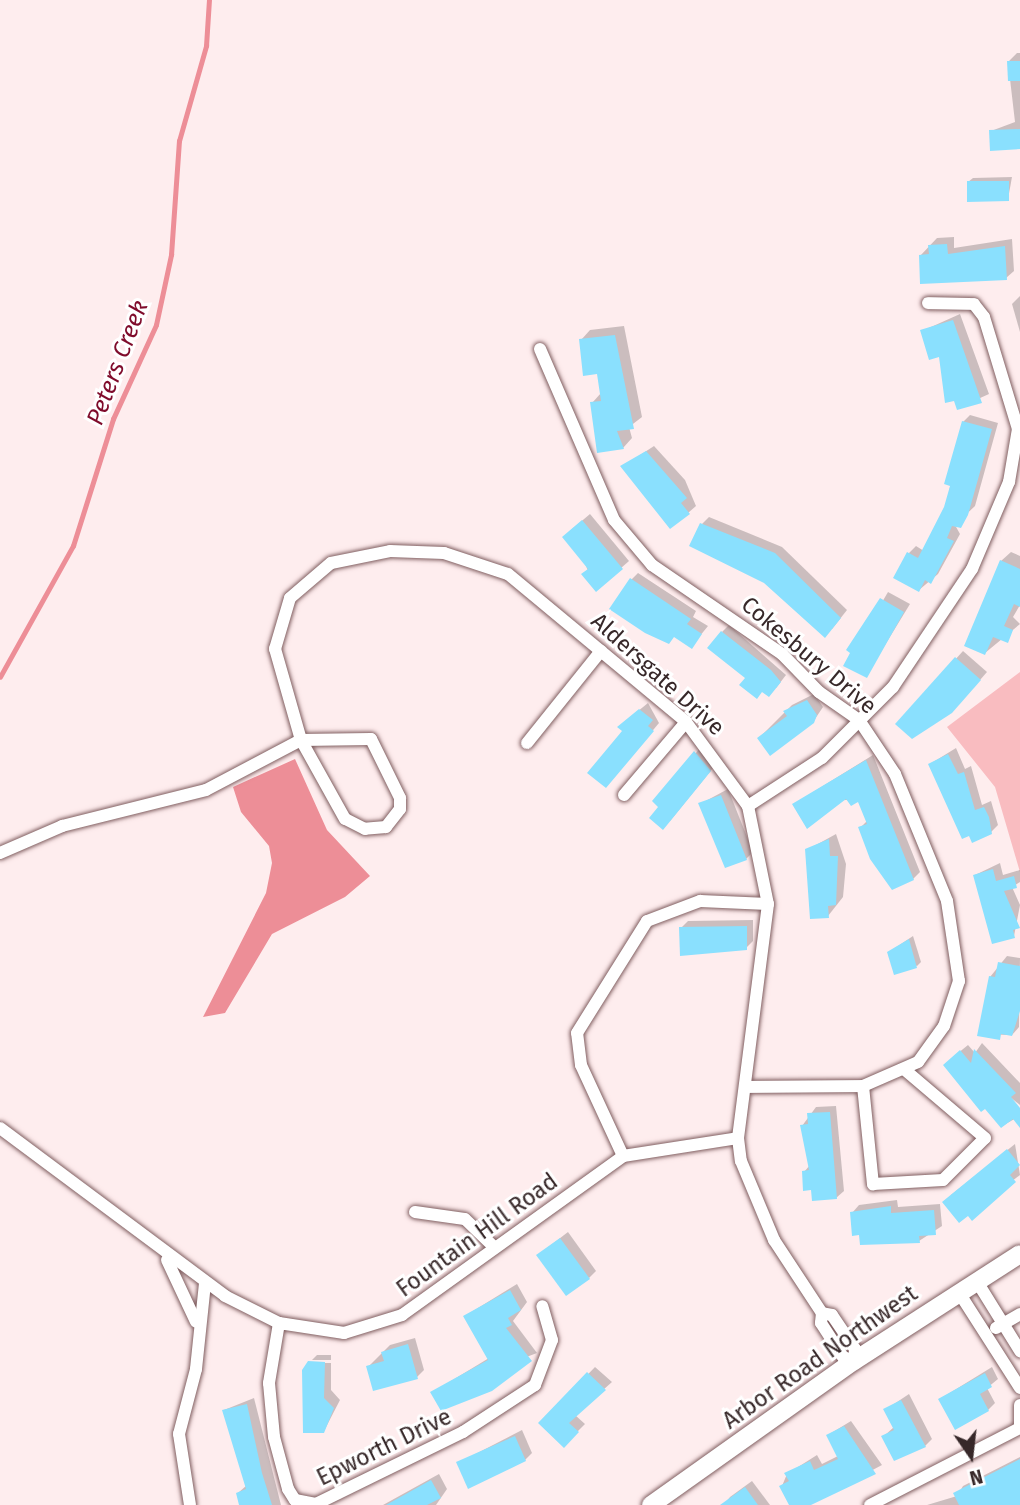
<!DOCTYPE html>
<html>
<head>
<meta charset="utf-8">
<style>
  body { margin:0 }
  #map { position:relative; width:1020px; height:1505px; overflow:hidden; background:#feedee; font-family:"Fira Sans",sans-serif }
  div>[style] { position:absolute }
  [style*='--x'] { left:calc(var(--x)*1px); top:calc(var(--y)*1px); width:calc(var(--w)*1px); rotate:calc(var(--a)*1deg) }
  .green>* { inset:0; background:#f9bcc0 }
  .water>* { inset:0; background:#ed8e97 }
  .shadow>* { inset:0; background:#0003 }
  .stream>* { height:4.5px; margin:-2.25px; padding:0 2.25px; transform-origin:2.25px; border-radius:2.25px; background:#ed8e97 }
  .building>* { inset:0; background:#8ae0fe }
  .roads { filter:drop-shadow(0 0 2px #805e60) drop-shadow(0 0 2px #805e60) }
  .street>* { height:12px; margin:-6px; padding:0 6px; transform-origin:6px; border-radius:6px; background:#fff }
  .secondary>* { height:18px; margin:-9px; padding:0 9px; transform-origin:9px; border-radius:9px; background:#fff }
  span { translate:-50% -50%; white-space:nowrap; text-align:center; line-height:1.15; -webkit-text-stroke:6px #fff; paint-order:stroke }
  .street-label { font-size:23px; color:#372829 }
  .water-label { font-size:24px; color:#7f0b2b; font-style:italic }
  .north { position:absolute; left:936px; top:1421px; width:70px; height:70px; -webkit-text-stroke:5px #fff; paint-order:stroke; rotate:166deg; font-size:19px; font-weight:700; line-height:28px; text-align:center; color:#372829 }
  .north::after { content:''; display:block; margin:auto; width:24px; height:32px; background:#372829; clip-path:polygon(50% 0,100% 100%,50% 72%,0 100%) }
</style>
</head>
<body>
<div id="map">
  <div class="green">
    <div style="clip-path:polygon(1020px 672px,1020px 872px,995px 787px,947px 727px)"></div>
  </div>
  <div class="water">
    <div style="clip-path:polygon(295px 759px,327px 830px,370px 876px,345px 897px,272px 934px,225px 1013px,203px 1017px,266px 893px,272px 863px,269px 846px,241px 812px,233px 787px)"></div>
  </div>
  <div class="shadow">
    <div style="clip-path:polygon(1017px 53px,1020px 53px,1020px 147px,991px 131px,1015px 122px,1008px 62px)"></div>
    <div style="clip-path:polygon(1012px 177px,1008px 199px,968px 182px,973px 178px)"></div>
    <div style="clip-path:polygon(954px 237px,954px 248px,1012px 239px,1014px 271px,1006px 278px,920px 256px,937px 238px)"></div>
    <div style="clip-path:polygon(1020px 296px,1020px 332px,1012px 304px)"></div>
    <div style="clip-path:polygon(960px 314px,989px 394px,958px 408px,941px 355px,922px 331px)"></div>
    <div style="clip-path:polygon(624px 326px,642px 417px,629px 427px,632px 438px,623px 448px,592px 403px,601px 393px,599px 372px,581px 340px,590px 330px)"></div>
    <div style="clip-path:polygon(970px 415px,998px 423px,975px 506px,955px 525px,960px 534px,938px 574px,919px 590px,909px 553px,916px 546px,924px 551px,946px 507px,963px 422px)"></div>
    <div style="clip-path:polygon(654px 446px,685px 480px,696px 506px,688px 513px,622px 467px)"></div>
    <div style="clip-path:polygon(590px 514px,629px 561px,596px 590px,571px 530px)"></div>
    <div style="clip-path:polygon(709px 517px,782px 547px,847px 610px,832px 629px,702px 524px)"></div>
    <div style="clip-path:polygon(1011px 552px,1020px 556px,1020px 605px,1013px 617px,1020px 624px,985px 653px,1001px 561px)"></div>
    <div style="clip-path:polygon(638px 573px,696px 611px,693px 617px,708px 626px,691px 647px,631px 580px)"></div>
    <div style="clip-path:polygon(888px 592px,910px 604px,866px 676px,853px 652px)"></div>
    <div style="clip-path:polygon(729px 625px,786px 675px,776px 688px,748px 677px,722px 632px)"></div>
    <div style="clip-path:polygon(963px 651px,987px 672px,959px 704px,897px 724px)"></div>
    <div style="clip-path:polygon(814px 694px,823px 707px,813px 722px,759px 738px,792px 705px)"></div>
    <div style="clip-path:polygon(648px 703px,659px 723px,612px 779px,627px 720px)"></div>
    <div style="clip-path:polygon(702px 746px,717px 763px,670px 821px,654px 801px)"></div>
    <div style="clip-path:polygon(956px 748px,965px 769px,971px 766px,982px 805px,991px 801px,998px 825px,991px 832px,930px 764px)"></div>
    <div style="clip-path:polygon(873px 755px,920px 872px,913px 879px,860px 828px,868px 820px,859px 799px,794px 804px)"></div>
    <div style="clip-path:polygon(728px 789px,753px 852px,746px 859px,700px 804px)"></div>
    <div style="clip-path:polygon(836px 834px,846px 864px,843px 897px,828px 916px,807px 850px)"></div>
    <div style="clip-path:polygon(1000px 863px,1003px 875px,1020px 870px,1020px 882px,1012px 887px,1020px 905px,1014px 936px,975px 875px)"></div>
    <div style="clip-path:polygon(753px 920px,753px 941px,746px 948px,681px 928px,688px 921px)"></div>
    <div style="clip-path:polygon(913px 936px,921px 962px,917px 966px,889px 952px)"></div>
    <div style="clip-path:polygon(1007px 956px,1020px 958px,1019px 1027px,1012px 1035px,979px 1034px,990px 977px)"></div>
    <div style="clip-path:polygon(982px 1043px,1020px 1083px,1020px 1105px,1004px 1092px,1020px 1116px,1002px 1126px,952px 1058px,968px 1045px,975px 1053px)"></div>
    <div style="clip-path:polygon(836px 1106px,844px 1191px,836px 1198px,813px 1188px,804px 1172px,810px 1165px,802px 1126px,816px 1107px)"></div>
    <div style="clip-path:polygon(1015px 1144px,1020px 1175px,968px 1214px,951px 1195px)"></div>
    <div style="clip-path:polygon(897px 1200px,898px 1207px,940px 1204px,942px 1226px,919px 1241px,861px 1233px,852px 1213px,859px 1205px)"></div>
    <div style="clip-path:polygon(568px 1232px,596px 1271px,589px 1278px,538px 1255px)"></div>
    <div style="clip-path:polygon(517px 1284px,527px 1302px,513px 1321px,537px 1353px,433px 1392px,489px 1358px,465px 1316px)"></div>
    <div style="clip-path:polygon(415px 1338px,424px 1370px,417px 1377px,368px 1367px,390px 1345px)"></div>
    <div style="clip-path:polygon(317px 1355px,331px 1355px,331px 1360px,312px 1360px)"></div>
    <div style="clip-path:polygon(309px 1363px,331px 1363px,331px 1390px,340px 1400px,324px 1431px)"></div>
    <div style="clip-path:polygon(595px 1367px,612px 1382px,575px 1415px,585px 1424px,564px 1445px,541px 1423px)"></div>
    <div style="clip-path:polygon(992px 1367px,998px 1379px,987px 1388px,995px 1403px,988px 1410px,940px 1399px)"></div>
    <div style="clip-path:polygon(909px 1394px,932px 1439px,925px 1446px,884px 1436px,894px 1427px,885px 1410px)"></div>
    <div style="clip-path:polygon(254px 1398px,281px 1505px,241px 1505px,238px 1493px,247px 1485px,224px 1410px)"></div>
    <div style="clip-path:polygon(851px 1421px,882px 1465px,807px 1505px,791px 1505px,782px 1486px,787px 1474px,817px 1455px,822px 1464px,838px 1456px,828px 1435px)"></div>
    <div style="clip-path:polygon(522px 1430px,532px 1453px,525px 1460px,458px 1463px)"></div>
    <div style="clip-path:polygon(1020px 1457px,1020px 1505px,927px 1505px,957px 1496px,963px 1486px)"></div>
    <div style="clip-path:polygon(439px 1474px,447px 1489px,436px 1505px,383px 1505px)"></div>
    <div style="clip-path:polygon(752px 1481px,770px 1505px,724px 1505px,730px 1497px)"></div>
  </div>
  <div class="stream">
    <div style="--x:0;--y:677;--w:150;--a:-60.9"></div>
    <div style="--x:73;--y:546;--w:133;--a:-72.5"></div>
    <div style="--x:113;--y:419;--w:103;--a:-65.4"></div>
    <div style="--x:156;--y:325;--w:72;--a:-77.9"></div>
    <div style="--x:171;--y:255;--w:114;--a:-86"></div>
    <div style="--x:179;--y:141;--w:99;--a:-74.1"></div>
    <div style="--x:206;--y:46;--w:46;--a:-86.3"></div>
  </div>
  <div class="building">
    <div style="clip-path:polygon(1007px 61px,1020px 61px,1020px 81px,1008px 81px)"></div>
    <div style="clip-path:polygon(1020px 129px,1020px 149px,990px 151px,989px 130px)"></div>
    <div style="clip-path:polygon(967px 181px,1009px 181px,1009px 201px,967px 202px)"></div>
    <div style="clip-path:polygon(947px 244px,948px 254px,1005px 246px,1007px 280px,920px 284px,919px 255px,929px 254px,928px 245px)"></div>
    <div style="clip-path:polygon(953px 320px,982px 403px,957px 410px,954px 401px,945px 403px,939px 357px,929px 360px,920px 330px)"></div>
    <div style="clip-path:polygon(615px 335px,634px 429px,617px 431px,624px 449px,597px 453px,590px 402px,601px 401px,597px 374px,583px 376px,579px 339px)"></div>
    <div style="clip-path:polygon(962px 421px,992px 429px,968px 515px,961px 528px,952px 526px,947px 538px,954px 541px,931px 584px,925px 580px,919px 592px,893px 578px,907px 552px,918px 558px,944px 507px,950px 486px,944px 484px)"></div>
    <div style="clip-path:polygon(646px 451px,687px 498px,681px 503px,690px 514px,670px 529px,620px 466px)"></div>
    <div style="clip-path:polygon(582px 520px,623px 569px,596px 592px,581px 574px,588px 569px,562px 537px)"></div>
    <div style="clip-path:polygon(700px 523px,775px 553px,841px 618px,825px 638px,764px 583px,689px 546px)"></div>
    <div style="clip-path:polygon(1000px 560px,1020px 569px,1020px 607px,1014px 604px,1004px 626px,1013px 630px,1008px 643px,993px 637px,985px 655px,964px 646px)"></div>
    <div style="clip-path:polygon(630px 578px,691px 619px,687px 624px,702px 634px,692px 649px,674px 637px,669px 644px,645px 633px,609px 609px)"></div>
    <div style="clip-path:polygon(880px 598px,904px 612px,867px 678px,843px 666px,850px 653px,846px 650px)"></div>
    <div style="clip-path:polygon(721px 631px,771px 670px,781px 682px,769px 697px,762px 692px,757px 699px,739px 685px,745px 678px,707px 648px)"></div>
    <div style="clip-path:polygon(955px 657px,981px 680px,952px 713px,912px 739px,895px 724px)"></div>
    <div style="clip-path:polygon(807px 700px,817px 715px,814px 723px,770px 756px,757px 738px,787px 716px,783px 711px)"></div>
    <div style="clip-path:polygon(639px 709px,653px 720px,648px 726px,654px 731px,606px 788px,587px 773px,622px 731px,617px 727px)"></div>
    <div style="clip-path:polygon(694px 751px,711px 771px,663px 830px,649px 818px,658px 807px,652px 801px)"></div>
    <div style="clip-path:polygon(948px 754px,958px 774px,964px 772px,975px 810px,984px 807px,989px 817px,992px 834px,972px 843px,969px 836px,962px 839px,928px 764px)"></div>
    <div style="clip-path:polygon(866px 760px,914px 880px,892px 890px,870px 859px,858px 827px,867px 824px,858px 802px,851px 806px,846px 799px,807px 829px,792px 804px)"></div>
    <div style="clip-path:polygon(721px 795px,747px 860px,725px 868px,698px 803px)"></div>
    <div style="clip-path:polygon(829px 839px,830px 856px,838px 856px,836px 905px,828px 906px,829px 918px,810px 919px,805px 849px)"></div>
    <div style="clip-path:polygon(993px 869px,996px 881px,1014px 876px,1017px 888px,1004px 891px,1020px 928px,1013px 930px,1015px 938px,992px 944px,973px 875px)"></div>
    <div style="clip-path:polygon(747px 926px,747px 950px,680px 956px,679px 927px)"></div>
    <div style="clip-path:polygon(909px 939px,917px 968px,894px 975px,887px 952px)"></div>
    <div style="clip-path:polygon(998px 962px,1020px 966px,1020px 1011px,1012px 1036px,1001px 1034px,1000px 1040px,977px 1036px,989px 976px,995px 977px)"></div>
    <div style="clip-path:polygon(974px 1049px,1016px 1093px,1011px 1097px,1020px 1108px,1020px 1128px,1013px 1119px,1001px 1128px,985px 1109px,981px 1112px,943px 1065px,960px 1050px,971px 1063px)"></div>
    <div style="clip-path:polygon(830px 1112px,837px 1199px,812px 1201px,811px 1190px,803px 1191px,802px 1171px,809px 1170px,800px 1125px,808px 1124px,807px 1113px)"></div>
    <div style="clip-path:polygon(1007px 1149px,1020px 1165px,1010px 1175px,1016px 1182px,972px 1221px,968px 1216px,959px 1223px,942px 1202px)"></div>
    <div style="clip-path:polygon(891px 1206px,891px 1213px,934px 1210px,936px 1235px,919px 1236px,920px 1243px,860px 1245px,859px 1235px,852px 1236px,850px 1212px)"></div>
    <div style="clip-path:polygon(560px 1238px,590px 1279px,566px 1296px,536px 1255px)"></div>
    <div style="clip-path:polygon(510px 1290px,521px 1310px,508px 1318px,512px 1325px,506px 1328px,532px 1361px,492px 1391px,441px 1411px,430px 1392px,488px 1360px,463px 1316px)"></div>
    <div style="clip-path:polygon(408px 1344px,418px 1379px,373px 1391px,366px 1366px,384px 1361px,381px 1352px)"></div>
    <div style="clip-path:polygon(308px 1361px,325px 1362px,324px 1398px,334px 1408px,324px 1433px,303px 1433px,302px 1370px)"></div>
    <div style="clip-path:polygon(587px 1372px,606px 1390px,569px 1423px,579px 1432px,564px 1448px,538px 1423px)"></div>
    <div style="clip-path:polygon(985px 1373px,992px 1387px,980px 1394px,989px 1411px,955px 1430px,938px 1399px)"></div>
    <div style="clip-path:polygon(901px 1400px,926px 1447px,894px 1461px,881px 1436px,894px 1430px,883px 1409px)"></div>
    <div style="clip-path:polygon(247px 1404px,262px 1473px,272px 1505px,239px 1505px,236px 1493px,246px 1489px,222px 1410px)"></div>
    <div style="clip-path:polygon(844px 1426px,876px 1474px,811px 1505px,789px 1505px,779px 1486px,789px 1481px,784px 1473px,810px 1461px,814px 1470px,838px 1459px,826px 1435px)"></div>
    <div style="clip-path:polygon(515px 1436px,526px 1461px,468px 1489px,456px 1462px)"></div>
    <div style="clip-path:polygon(1020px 1459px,1020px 1505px,959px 1505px,953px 1493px)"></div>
    <div style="clip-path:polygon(431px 1480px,441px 1498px,427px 1505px,386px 1505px)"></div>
    <div style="clip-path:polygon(745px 1487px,758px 1505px,720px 1505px)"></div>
  </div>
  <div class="roads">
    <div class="street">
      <div style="--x:540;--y:349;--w:186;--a:66.6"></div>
      <div style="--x:614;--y:520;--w:59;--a:49.8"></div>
      <div style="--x:652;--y:565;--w:158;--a:34.4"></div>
      <div style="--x:782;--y:654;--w:53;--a:45.8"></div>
      <div style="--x:819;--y:692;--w:49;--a:35"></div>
      <div style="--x:859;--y:720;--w:65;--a:56.3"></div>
      <div style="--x:895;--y:774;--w:137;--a:67.7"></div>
      <div style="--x:947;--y:901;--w:81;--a:81.5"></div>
      <div style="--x:959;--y:981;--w:47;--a:108.4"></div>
      <div style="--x:944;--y:1026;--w:44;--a:125.8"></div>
      <div style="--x:918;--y:1062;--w:60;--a:156.4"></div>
      <div style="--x:863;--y:1086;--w:118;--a:179.5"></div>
      <div style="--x:527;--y:743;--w:118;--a:-51.2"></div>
      <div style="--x:624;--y:795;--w:96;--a:-49.7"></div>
      <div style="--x:748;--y:806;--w:88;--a:-33"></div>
      <div style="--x:822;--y:758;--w:100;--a:-45"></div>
      <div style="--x:893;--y:687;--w:142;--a:-56.2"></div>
      <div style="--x:972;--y:569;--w:95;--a:-67"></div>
      <div style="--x:1009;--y:482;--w:54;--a:-80.4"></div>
      <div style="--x:1018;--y:429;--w:117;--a:-106.9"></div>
      <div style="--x:984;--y:317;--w:16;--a:-128"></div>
      <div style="--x:974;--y:304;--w:46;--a:-178.8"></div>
      <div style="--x:0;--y:853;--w:68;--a:-23.5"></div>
      <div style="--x:62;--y:826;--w:148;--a:-14"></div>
      <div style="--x:206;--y:790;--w:107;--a:-27.8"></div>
      <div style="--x:301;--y:740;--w:70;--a:-0.8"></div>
      <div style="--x:371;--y:739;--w:66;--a:63.8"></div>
      <div style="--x:400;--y:798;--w:11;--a:90"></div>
      <div style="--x:400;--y:809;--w:23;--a:128"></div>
      <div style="--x:386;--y:827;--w:21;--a:175"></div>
      <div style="--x:365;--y:829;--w:22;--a:-153"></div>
      <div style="--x:345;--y:819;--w:90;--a:-119.1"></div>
      <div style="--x:301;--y:740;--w:95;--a:-105.9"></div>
      <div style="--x:275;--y:649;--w:53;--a:-73.6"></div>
      <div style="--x:290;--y:598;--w:54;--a:-40.5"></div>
      <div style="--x:331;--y:563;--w:60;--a:-11.5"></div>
      <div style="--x:390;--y:551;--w:54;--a:2.1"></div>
      <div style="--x:444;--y:553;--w:67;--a:18.2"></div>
      <div style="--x:508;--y:574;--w:231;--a:39.7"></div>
      <div style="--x:686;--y:722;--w:104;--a:53.6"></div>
      <div style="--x:748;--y:806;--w:100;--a:78.5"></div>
      <div style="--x:768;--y:904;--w:236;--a:97.3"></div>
      <div style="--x:738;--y:1138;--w:23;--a:83"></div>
      <div style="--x:741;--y:1161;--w:86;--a:67.3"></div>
      <div style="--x:774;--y:1240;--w:87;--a:56.7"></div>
      <div style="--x:822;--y:1313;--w:10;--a:96"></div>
      <div style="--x:821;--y:1323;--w:40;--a:57.1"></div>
      <div style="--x:843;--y:1357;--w:12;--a:20"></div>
      <div style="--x:854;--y:1361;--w:12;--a:-85"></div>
      <div style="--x:855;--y:1349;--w:41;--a:-124.1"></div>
      <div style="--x:832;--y:1315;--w:10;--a:-169"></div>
      <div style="--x:863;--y:1086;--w:99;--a:84.2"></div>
      <div style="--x:873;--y:1184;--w:70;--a:-3.3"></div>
      <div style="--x:943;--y:1180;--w:59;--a:-45"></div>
      <div style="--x:985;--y:1138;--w:105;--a:-139.6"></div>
      <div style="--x:0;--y:1128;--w:281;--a:36.7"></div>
      <div style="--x:225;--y:1296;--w:60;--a:26.6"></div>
      <div style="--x:279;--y:1323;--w:66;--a:8.7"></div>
      <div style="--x:344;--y:1333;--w:61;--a:-17.2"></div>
      <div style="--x:402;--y:1315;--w:272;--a:-35.7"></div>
      <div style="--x:623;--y:1156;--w:116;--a:-8.9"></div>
      <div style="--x:623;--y:1156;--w:100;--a:-114.8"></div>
      <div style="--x:581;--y:1065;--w:32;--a:-97"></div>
      <div style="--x:577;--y:1033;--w:132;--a:-58"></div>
      <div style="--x:647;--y:921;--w:57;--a:-20.7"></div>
      <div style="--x:700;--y:901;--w:68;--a:2.5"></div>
      <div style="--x:415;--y:1212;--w:50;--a:8"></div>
      <div style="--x:465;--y:1219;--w:40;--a:44"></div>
      <div style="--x:167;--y:1260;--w:68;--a:64.9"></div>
      <div style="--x:976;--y:1280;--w:84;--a:58.2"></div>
      <div style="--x:958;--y:1291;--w:115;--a:57.4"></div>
      <div style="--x:279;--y:1323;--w:61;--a:99.5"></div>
      <div style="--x:269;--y:1383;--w:54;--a:84.7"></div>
      <div style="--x:274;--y:1437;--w:54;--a:74.9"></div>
      <div style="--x:288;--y:1489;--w:13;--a:58"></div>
      <div style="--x:295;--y:1500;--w:21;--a:11"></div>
      <div style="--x:316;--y:1504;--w:164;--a:-26.1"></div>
      <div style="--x:463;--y:1432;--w:86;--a:-33.1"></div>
      <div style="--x:535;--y:1385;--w:48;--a:-69.3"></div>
      <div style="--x:552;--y:1340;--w:35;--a:-106"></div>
      <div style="--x:996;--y:1328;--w:28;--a:-30"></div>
      <div style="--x:1020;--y:1405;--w:21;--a:90"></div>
      <div style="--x:190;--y:1505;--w:72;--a:-98.8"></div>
      <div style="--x:179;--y:1434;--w:67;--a:-75.3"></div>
      <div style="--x:196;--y:1369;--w:86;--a:-84"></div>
      <div style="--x:870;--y:1505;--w:169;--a:-27.2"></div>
    </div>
    <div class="secondary">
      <div style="--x:651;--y:1505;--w:249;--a:-35.4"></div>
      <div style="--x:854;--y:1361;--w:197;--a:-32.8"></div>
    </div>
  </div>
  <div class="street-label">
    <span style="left:809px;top:655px;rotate:40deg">Cokesbury Drive</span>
    <span style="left:658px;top:674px;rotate:42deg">Aldersgate Drive</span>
    <span style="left:477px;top:1235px;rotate:-36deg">Fountain Hill Road</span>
    <span style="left:820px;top:1357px;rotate:-35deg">Arbor Road Northwest</span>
    <span style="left:384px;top:1447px;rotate:-26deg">Epworth Drive</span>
  </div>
  <div class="water-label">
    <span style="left:118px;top:363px;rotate:-69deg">Peters Creek</span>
  </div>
  <div class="north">N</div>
</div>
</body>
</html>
